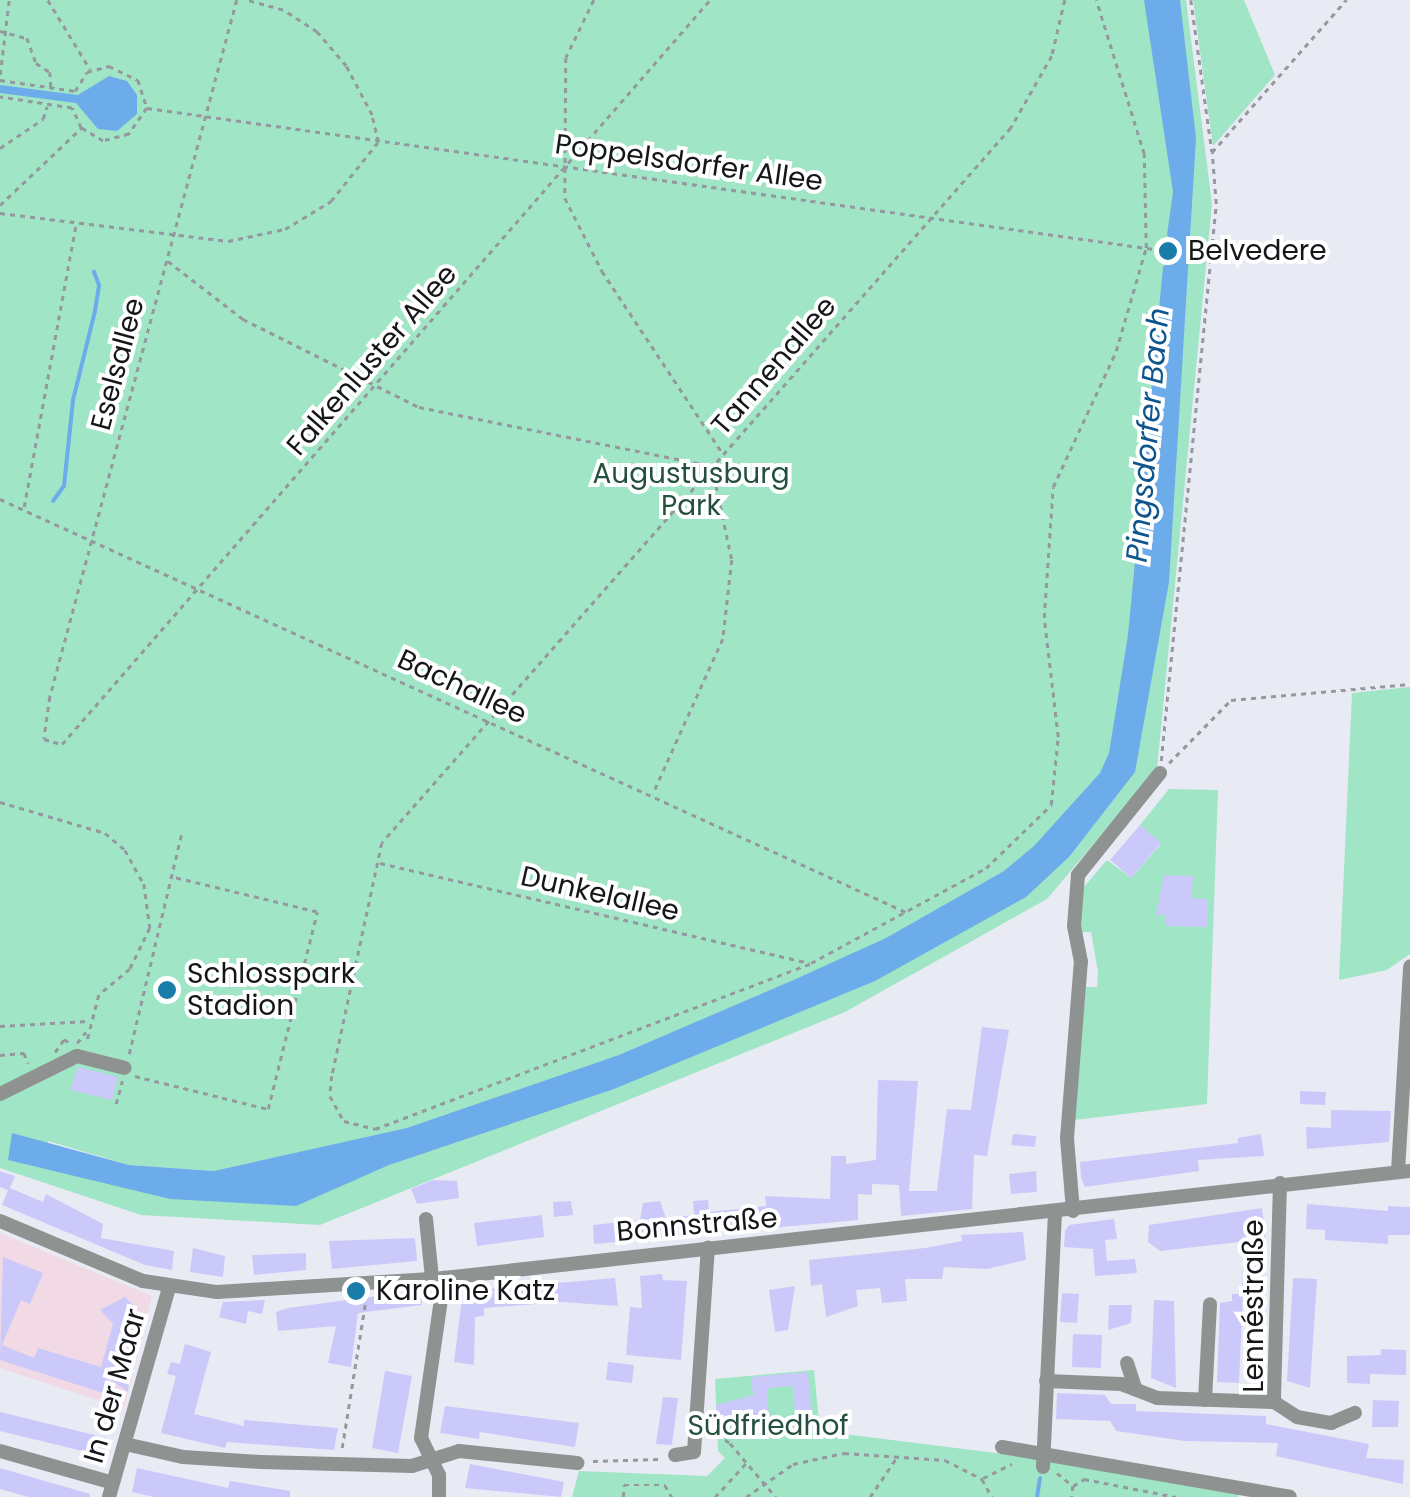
<!DOCTYPE html>
<html>
<head>
<meta charset="utf-8">
<style>
  body { margin:0 }
  #map { position:relative; width:1410px; height:1497px; overflow:hidden; background:#e8ebf4; font-family:Poppins,sans-serif }
  div>[style] { position:absolute }
  [style*='--x'] { left:calc(var(--x)*1px); top:calc(var(--y)*1px); width:calc(var(--w)*1px); rotate:calc(var(--a)*1deg) }
  .education>* { inset:0; background:#f1dae5 }
  .green>* { inset:0; background:#a0e5c5 }
  .water>* { inset:0; background:#6daceb }
  .stream>* { height:4px; margin:-2px; padding:0 2px; transform-origin:2px; border-radius:2px; background:#6daceb }
  .building>* { inset:0; background:#cbc9fa }
  .path>* { height:2.5px; margin-top:-1.25px; transform-origin:0; background:repeating-linear-gradient(90deg,#95989e 0 5px,transparent 0 10px) }
  .minor>* { height:14px; margin:-7px; padding:0 7px; transform-origin:7px; border-radius:7px; background:#8e9392 }
  .dots>* { width:28px; height:28px; translate:-50% -50%; box-sizing:border-box; border:5px solid #fff; border-radius:50% }
  span { translate:-50% -50%; white-space:nowrap; text-align:center; line-height:1.15; -webkit-text-stroke:8px #fff; paint-order:stroke }
  .street-label { font-size:28px; color:#151619 }
  .poi-label { font-size:28px; color:#151619 }
  .left { translate:0 -50%; text-align:left }
  .park-label { font-size:28px; color:#25503e }
  .water-label { font-size:30px; color:#0e548d; font-style:italic }
</style>
</head>
<body>
<div id="map">
  <div class="education">
    <div style="clip-path:polygon(0 1233px,152px 1296px,124px 1409px,0 1368px)"></div>
  </div>
  <div class="green">
    <div style="clip-path:polygon(evenodd,0 0,1186px 0,1212px 204px,1157px 769px,1047px 899px,845px 1012px,320px 1225px,141px 1215px,0 1168px,0 0,48px 1141px,129px 1165px,214px 1171px,260px 1165px,170px 1199px,42px 1166px,48px 1141px)"></div>
    <div style="clip-path:polygon(1193px 0,1244px 0,1275px 75px,1213px 146px)"></div>
    <div style="clip-path:polygon(1410px 687px,1410px 954px,1387px 970px,1339px 980px,1352px 693px)"></div>
    <div style="clip-path:polygon(1169px 789px,1218px 790px,1207px 1104px,1074px 1120px,1086px 987px,1097px 987px,1098px 972px,1091px 932px,1080px 932px,1083px 888px,1107px 860px,1131px 878px,1161px 844px,1140px 825px)"></div>
    <div style="clip-path:polygon(814px 1370px,820px 1431px,1043px 1459px,1239px 1491px,1238px 1497px,572px 1497px,579px 1471px,707px 1476px,725px 1458px,718px 1451px,715px 1379px)"></div>
  </div>
  <div class="water">
    <div style="clip-path:polygon(1144px 0,1180px 0,1196px 138px,1169px 582px,1135px 772px,1069px 857px,1026px 897px,875px 981px,614px 1089px,389px 1165px,296px 1206px,170px 1199px,8px 1160px,12px 1133px,129px 1165px,214px 1171px,407px 1128px,619px 1055px,798px 978px,886px 938px,1004px 871px,1034px 846px,1100px 773px,1109px 753px,1128px 635px,1163px 267px,1180px 251px,1167px 235px,1173px 192px)"></div>
    <div style="clip-path:polygon(109px 76px,127px 81px,137px 95px,137px 114px,117px 131px,98px 129px,76px 103px,0 93px,0 85px,78px 95px)"></div>
  </div>
  <div class="stream">
    <div style="--x:53;--y:501;--w:19;--a:-54"></div>
    <div style="--x:64;--y:486;--w:86;--a:-84"></div>
    <div style="--x:73;--y:400;--w:92;--a:-76.1"></div>
    <div style="--x:95;--y:311;--w:26;--a:-81"></div>
    <div style="--x:99;--y:285;--w:14;--a:-111"></div>
    <div style="--x:1037;--y:1497;--w:19;--a:-81"></div>
  </div>
  <div class="building">
    <div style="clip-path:polygon(1140px 825px,1161px 843px,1131px 878px,1110px 860px)"></div>
    <div style="clip-path:polygon(1164px 875px,1193px 876px,1192px 898px,1208px 899px,1208px 927px,1165px 926px,1166px 915px,1156px 915px)"></div>
    <div style="clip-path:polygon(982px 1027px,1009px 1030px,987px 1156px,974px 1155px,972px 1209px,901px 1216px,899px 1185px,872px 1184px,872px 1195px,858px 1194px,858px 1220px,594px 1244px,593px 1225px,640px 1220px,643px 1203px,660px 1201px,666px 1218px,694px 1215px,693px 1201px,708px 1200px,709px 1212px,766px 1206px,765px 1196px,830px 1199px,831px 1156px,846px 1156px,846px 1164px,876px 1160px,878px 1080px,918px 1081px,909px 1191px,937px 1191px,947px 1109px,971px 1110px)"></div>
    <div style="clip-path:polygon(78px 1067px,118px 1077px,112px 1100px,70px 1090px)"></div>
    <div style="clip-path:polygon(1300px 1091px,1326px 1092px,1325px 1105px,1300px 1104px)"></div>
    <div style="clip-path:polygon(1331px 1110px,1391px 1111px,1389px 1142px,1307px 1149px,1306px 1127px,1331px 1128px)"></div>
    <div style="clip-path:polygon(1013px 1134px,1036px 1136px,1035px 1147px,1011px 1145px)"></div>
    <div style="clip-path:polygon(1261px 1134px,1264px 1156px,1198px 1160px,1199px 1171px,1085px 1187px,1081px 1177px,1080px 1162px,1238px 1143px,1238px 1138px)"></div>
    <div style="clip-path:polygon(0 1171px,15px 1176px,10px 1188px,43px 1202px,46px 1194px,103px 1224px,101px 1238px,174px 1251px,172px 1270px,145px 1265px,2px 1205px,8px 1190px,0 1187px)"></div>
    <div style="clip-path:polygon(1036px 1171px,1037px 1192px,1011px 1194px,1009px 1174px)"></div>
    <div style="clip-path:polygon(433px 1180px,457px 1181px,459px 1198px,417px 1204px,411px 1189px)"></div>
    <div style="clip-path:polygon(571px 1201px,573px 1215px,554px 1217px,553px 1202px)"></div>
    <div style="clip-path:polygon(1307px 1204px,1388px 1211px,1388px 1206px,1410px 1207px,1410px 1235px,1388px 1235px,1388px 1244px,1325px 1240px,1325px 1230px,1306px 1229px)"></div>
    <div style="clip-path:polygon(1262px 1208px,1266px 1239px,1160px 1251px,1148px 1242px,1149px 1225px)"></div>
    <div style="clip-path:polygon(542px 1215px,544px 1237px,477px 1246px,474px 1223px)"></div>
    <div style="clip-path:polygon(1114px 1219px,1117px 1239px,1105px 1240px,1107px 1261px,1135px 1259px,1137px 1273px,1095px 1276px,1093px 1249px,1064px 1247px,1065px 1231px,1069px 1225px)"></div>
    <div style="clip-path:polygon(1023px 1232px,1026px 1260px,987px 1269px,944px 1267px,942px 1279px,905px 1279px,907px 1301px,882px 1303px,880px 1288px,856px 1290px,858px 1306px,826px 1317px,822px 1284px,811px 1286px,809px 1260px,925px 1248px,962px 1241px,961px 1235px)"></div>
    <div style="clip-path:polygon(415px 1238px,417px 1261px,332px 1269px,329px 1241px)"></div>
    <div style="clip-path:polygon(193px 1248px,225px 1256px,223px 1277px,190px 1272px)"></div>
    <div style="clip-path:polygon(306px 1253px,306px 1270px,254px 1275px,252px 1255px)"></div>
    <div style="clip-path:polygon(3px 1257px,43px 1273px,30px 1304px,21px 1300px,2px 1345px,34px 1358px,38px 1348px,101px 1367px,113px 1324px,100px 1310px,125px 1297px,136px 1308px,127px 1317px,115px 1378px,129px 1381px,128px 1392px,108px 1378px,103px 1393px,0 1360px)"></div>
    <div style="clip-path:polygon(1243px 1266px,1263px 1267px,1262px 1289px,1242px 1288px)"></div>
    <div style="clip-path:polygon(662px 1274px,663px 1280px,687px 1281px,681px 1360px,626px 1355px,630px 1307px,642px 1308px,640px 1276px)"></div>
    <div style="clip-path:polygon(615px 1278px,618px 1306px,562px 1302px,484px 1308px,484px 1316px,475px 1317px,474px 1365px,454px 1362px,463px 1291px)"></div>
    <div style="clip-path:polygon(1293px 1278px,1317px 1279px,1310px 1388px,1287px 1381px)"></div>
    <div style="clip-path:polygon(795px 1286px,788px 1330px,775px 1332px,769px 1290px)"></div>
    <div style="clip-path:polygon(421px 1290px,422px 1305px,358px 1313px,351px 1367px,328px 1363px,336px 1326px,278px 1331px,276px 1312px,288px 1308px)"></div>
    <div style="clip-path:polygon(1062px 1293px,1079px 1294px,1077px 1323px,1060px 1322px)"></div>
    <div style="clip-path:polygon(1232px 1294px,1243px 1294px,1239px 1383px,1217px 1382px,1220px 1303px,1232px 1301px)"></div>
    <div style="clip-path:polygon(265px 1300px,262px 1314px,248px 1311px,246px 1324px,219px 1317px,223px 1302px)"></div>
    <div style="clip-path:polygon(1154px 1300px,1174px 1301px,1176px 1388px,1151px 1378px)"></div>
    <div style="clip-path:polygon(1109px 1305px,1132px 1305px,1131px 1323px,1108px 1330px)"></div>
    <div style="clip-path:polygon(1073px 1334px,1102px 1335px,1101px 1368px,1072px 1367px)"></div>
    <div style="clip-path:polygon(185px 1344px,211px 1352px,194px 1414px,244px 1426px,244px 1420px,338px 1428px,334px 1450px,227px 1442px,225px 1448px,161px 1433px,176px 1376px,167px 1374px,171px 1362px,180px 1364px)"></div>
    <div style="clip-path:polygon(1381px 1349px,1406px 1350px,1406px 1375px,1370px 1374px,1370px 1384px,1347px 1383px,1347px 1356px,1381px 1355px)"></div>
    <div style="clip-path:polygon(608px 1362px,634px 1365px,632px 1383px,606px 1380px)"></div>
    <div style="clip-path:polygon(385px 1371px,412px 1376px,398px 1453px,372px 1448px)"></div>
    <div style="clip-path:polygon(evenodd,808px 1372px,813px 1431px,755px 1436px,754px 1420px,717px 1419px,716px 1405px,753px 1395px,751px 1377px,808px 1372px,793px 1386px,795px 1417px,769px 1419px,767px 1388px,793px 1386px)"></div>
    <div style="clip-path:polygon(1057px 1393px,1105px 1395px,1111px 1404px,1136px 1404px,1136px 1411px,1266px 1416px,1266px 1424px,1369px 1444px,1366px 1458px,1404px 1460px,1403px 1484px,1276px 1456px,1278px 1443px,1185px 1441px,1116px 1431px,1110px 1421px,1056px 1419px)"></div>
    <div style="clip-path:polygon(663px 1397px,678px 1398px,672px 1445px,656px 1444px)"></div>
    <div style="clip-path:polygon(1373px 1400px,1399px 1401px,1398px 1427px,1372px 1427px)"></div>
    <div style="clip-path:polygon(445px 1406px,579px 1423px,575px 1447px,480px 1432px,479px 1439px,440px 1433px)"></div>
    <div style="clip-path:polygon(0 1412px,107px 1438px,103px 1456px,0 1431px)"></div>
    <div style="clip-path:polygon(470px 1464px,564px 1482px,561px 1497px,465px 1488px)"></div>
    <div style="clip-path:polygon(0 1468px,90px 1494px,90px 1497px,28px 1497px,0 1489px)"></div>
    <div style="clip-path:polygon(137px 1468px,228px 1488px,230px 1481px,290px 1491px,290px 1497px,154px 1497px,132px 1492px)"></div>
  </div>
  <div class="path">
    <div style="--x:48;--y:0;--w:81;--a:58.7"></div>
    <div style="--x:237;--y:0;--w:722;--a:105.02"></div>
    <div style="--x:50;--y:697;--w:42;--a:98.1"></div>
    <div style="--x:44;--y:739;--w:19;--a:16"></div>
    <div style="--x:62;--y:744;--w:987;--a:-48.95"></div>
    <div style="--x:594;--y:0;--w:64;--a:115.8"></div>
    <div style="--x:566;--y:58;--w:140;--a:90.4"></div>
    <div style="--x:565;--y:198;--w:82;--a:63.1"></div>
    <div style="--x:602;--y:271;--w:217;--a:56.5"></div>
    <div style="--x:1065;--y:0;--w:57;--a:103.1"></div>
    <div style="--x:1052;--y:56;--w:83;--a:119.7"></div>
    <div style="--x:1011;--y:128;--w:952;--a:131.34"></div>
    <div style="--x:382;--y:843;--w:238;--a:102.1"></div>
    <div style="--x:332;--y:1076;--w:20;--a:96"></div>
    <div style="--x:330;--y:1096;--w:29;--a:61"></div>
    <div style="--x:344;--y:1121;--w:32;--a:14"></div>
    <div style="--x:375;--y:1129;--w:467;--a:-20.8"></div>
    <div style="--x:811;--y:963;--w:199;--a:-28.5"></div>
    <div style="--x:986;--y:868;--w:91;--a:-44.1"></div>
    <div style="--x:1051;--y:805;--w:68;--a:-84.1"></div>
    <div style="--x:1058;--y:737;--w:120;--a:-96.7"></div>
    <div style="--x:1044;--y:618;--w:131;--a:-86.1"></div>
    <div style="--x:1053;--y:487;--w:150;--a:-65.1"></div>
    <div style="--x:1116;--y:351;--w:107;--a:-73.8"></div>
    <div style="--x:1146;--y:248;--w:94;--a:-91.2"></div>
    <div style="--x:1144;--y:154;--w:161;--a:-107.3"></div>
    <div style="--x:1191;--y:0;--w:153;--a:82.1"></div>
    <div style="--x:0;--y:31;--w:28;--a:15"></div>
    <div style="--x:27;--y:38;--w:27;--a:70"></div>
    <div style="--x:36;--y:63;--w:17;--a:33"></div>
    <div style="--x:50;--y:72;--w:15;--a:86"></div>
    <div style="--x:0;--y:75;--w:76;--a:-83.2"></div>
    <div style="--x:0;--y:80;--w:76;--a:8.3"></div>
    <div style="--x:75;--y:91;--w:22;--a:-58"></div>
    <div style="--x:87;--y:72;--w:23;--a:-15"></div>
    <div style="--x:109;--y:66;--w:32;--a:26"></div>
    <div style="--x:138;--y:80;--w:29;--a:72"></div>
    <div style="--x:147;--y:108;--w:32;--a:125"></div>
    <div style="--x:129;--y:134;--w:27;--a:165"></div>
    <div style="--x:103;--y:141;--w:26;--a:-149"></div>
    <div style="--x:81;--y:128;--w:22;--a:-114"></div>
    <div style="--x:72;--y:108;--w:73;--a:-171.3"></div>
    <div style="--x:147;--y:108;--w:1031;--a:7.97"></div>
    <div style="--x:0;--y:148;--w:52;--a:-34"></div>
    <div style="--x:43;--y:119;--w:13;--a:-72"></div>
    <div style="--x:0;--y:205;--w:112;--a:-43.5"></div>
    <div style="--x:0;--y:213;--w:230;--a:7"></div>
    <div style="--x:228;--y:241;--w:58;--a:-11.9"></div>
    <div style="--x:285;--y:229;--w:54;--a:-31.3"></div>
    <div style="--x:331;--y:201;--w:75;--a:-51.5"></div>
    <div style="--x:378;--y:142;--w:28;--a:-103"></div>
    <div style="--x:372;--y:115;--w:55;--a:-118"></div>
    <div style="--x:346;--y:66;--w:45;--a:-130.5"></div>
    <div style="--x:317;--y:32;--w:40;--a:-147.1"></div>
    <div style="--x:283;--y:10;--w:39;--a:-165"></div>
    <div style="--x:168;--y:261;--w:95;--a:37.7"></div>
    <div style="--x:243;--y:319;--w:197;--a:26.6"></div>
    <div style="--x:419;--y:407;--w:299;--a:11.4"></div>
    <div style="--x:712;--y:466;--w:96;--a:78"></div>
    <div style="--x:732;--y:560;--w:80;--a:96.5"></div>
    <div style="--x:723;--y:639;--w:170;--a:114.3"></div>
    <div style="--x:0;--y:499;--w:996;--a:24.51"></div>
    <div style="--x:24;--y:507;--w:287;--a:-79.6"></div>
    <div style="--x:1161;--y:761;--w:560;--a:-84.36"></div>
    <div style="--x:1216;--y:204;--w:52;--a:-94.4"></div>
    <div style="--x:1212;--y:152;--w:203;--a:-48.6"></div>
    <div style="--x:1169;--y:763;--w:88;--a:-45.5"></div>
    <div style="--x:1231;--y:700;--w:180;--a:-5.1"></div>
    <div style="--x:0;--y:802;--w:109;--a:16.4"></div>
    <div style="--x:105;--y:833;--w:26;--a:40"></div>
    <div style="--x:125;--y:850;--w:39;--a:61"></div>
    <div style="--x:144;--y:884;--w:44;--a:82.2"></div>
    <div style="--x:150;--y:928;--w:46;--a:116"></div>
    <div style="--x:130;--y:969;--w:40;--a:140"></div>
    <div style="--x:99;--y:995;--w:49;--a:104.3"></div>
    <div style="--x:380;--y:863;--w:441;--a:13.1"></div>
    <div style="--x:0;--y:1026;--w:88;--a:-3.3"></div>
    <div style="--x:77;--y:1043;--w:14;--a:-51"></div>
    <div style="--x:55;--y:1052;--w:16;--a:-55"></div>
    <div style="--x:64;--y:1039;--w:7;--a:34"></div>
    <div style="--x:129;--y:1054;--w:228;--a:-76.6"></div>
    <div style="--x:0;--y:1055;--w:24;--a:-5"></div>
    <div style="--x:24;--y:1053;--w:11;--a:68"></div>
    <div style="--x:135;--y:1076;--w:137;--a:13.9"></div>
    <div style="--x:268;--y:1109;--w:203;--a:-76"></div>
    <div style="--x:317;--y:912;--w:149;--a:-166.4"></div>
    <div style="--x:116;--y:1104;--w:24;--a:-75"></div>
    <div style="--x:708;--y:1429;--w:26;--a:32"></div>
    <div style="--x:730;--y:1443;--w:71;--a:49.6"></div>
    <div style="--x:342;--y:1448;--w:152;--a:-80.9"></div>
    <div style="--x:593;--y:1461;--w:66;--a:-1.7"></div>
    <div style="--x:1057;--y:1473;--w:21;--a:39"></div>
    <div style="--x:1073;--y:1486;--w:11;--a:95"></div>
    <div style="--x:983;--y:1478;--w:32;--a:-26"></div>
    <div style="--x:1073;--y:1486;--w:13;--a:-32"></div>
    <div style="--x:1084;--y:1479;--w:94;--a:11.1"></div>
    <div style="--x:623;--y:1497;--w:12;--a:-85"></div>
    <div style="--x:624;--y:1485;--w:41;--a:0"></div>
    <div style="--x:665;--y:1485;--w:14;--a:60"></div>
    <div style="--x:715;--y:1497;--w:47;--a:-47.6"></div>
    <div style="--x:746;--y:1497;--w:57;--a:-35.1"></div>
    <div style="--x:793;--y:1464;--w:52;--a:-12.2"></div>
    <div style="--x:844;--y:1453;--w:101;--a:4"></div>
    <div style="--x:945;--y:1460;--w:42;--a:27.2"></div>
    <div style="--x:982;--y:1479;--w:21;--a:61"></div>
    <div style="--x:870;--y:1497;--w:48;--a:-56"></div>
  </div>
  <div class="minor">
    <div style="--x:0;--y:1094;--w:86;--a:-26.3"></div>
    <div style="--x:77;--y:1056;--w:49;--a:14"></div>
    <div style="--x:1398;--y:1171;--w:205;--a:-86.6"></div>
    <div style="--x:1280;--y:1183;--w:219;--a:91.6"></div>
    <div style="--x:1274;--y:1402;--w:27;--a:33"></div>
    <div style="--x:1297;--y:1417;--w:35;--a:10"></div>
    <div style="--x:1331;--y:1423;--w:26;--a:-23"></div>
    <div style="--x:1073;--y:1211;--w:73;--a:-94.7"></div>
    <div style="--x:1067;--y:1138;--w:177;--a:-85.5"></div>
    <div style="--x:1081;--y:962;--w:37;--a:-101"></div>
    <div style="--x:1074;--y:926;--w:51;--a:-85.5"></div>
    <div style="--x:1078;--y:875;--w:131;--a:-51.2"></div>
    <div style="--x:426;--y:1219;--w:59;--a:84.2"></div>
    <div style="--x:0;--y:1221;--w:155;--a:22.8"></div>
    <div style="--x:143;--y:1281;--w:75;--a:8.5"></div>
    <div style="--x:217;--y:1292;--w:227;--a:-3.5"></div>
    <div style="--x:444;--y:1278;--w:972;--a:-6.32"></div>
    <div style="--x:1127;--y:1363;--w:26;--a:72"></div>
    <div style="--x:1046;--y:1381;--w:75;--a:2.3"></div>
    <div style="--x:1121;--y:1384;--w:39;--a:21"></div>
    <div style="--x:1157;--y:1398;--w:117;--a:2"></div>
    <div style="--x:1205;--y:1400;--w:96;--a:-87"></div>
    <div style="--x:125;--y:1444;--w:59;--a:12.6"></div>
    <div style="--x:183;--y:1457;--w:78;--a:3.7"></div>
    <div style="--x:261;--y:1462;--w:151;--a:1.5"></div>
    <div style="--x:412;--y:1466;--w:49;--a:-17.7"></div>
    <div style="--x:459;--y:1451;--w:119;--a:5.8"></div>
    <div style="--x:1002;--y:1447;--w:292;--a:9.8"></div>
    <div style="--x:0;--y:1451;--w:117;--a:15.8"></div>
    <div style="--x:675;--y:1455;--w:19;--a:-9"></div>
    <div style="--x:694;--y:1452;--w:205;--a:-86.1"></div>
    <div style="--x:1043;--y:1467;--w:253;--a:-87.3"></div>
    <div style="--x:109;--y:1497;--w:217;--a:-74"></div>
    <div style="--x:439;--y:1497;--w:22;--a:-90"></div>
    <div style="--x:439;--y:1475;--w:41;--a:-115.9"></div>
    <div style="--x:421;--y:1438;--w:162;--a:-81.8"></div>
  </div>
  <div class="dots">
    <div style="left:1168px;top:251px;background:#1a7da9"></div>
    <div style="left:167px;top:990px;background:#1a7da9"></div>
    <div style="left:356px;top:1291px;background:#1a7da9"></div>
  </div>
  <div class="street-label">
    <span style="left:689px;top:163px;rotate:8deg">Poppelsdorfer Allee</span>
    <span style="left:372px;top:360px;rotate:-49deg">Falkenluster Allee</span>
    <span style="left:118px;top:364px;rotate:-75deg">Eselsallee</span>
    <span style="left:774px;top:366px;rotate:-49deg">Tannenallee</span>
    <span style="left:462px;top:687px;rotate:25deg">Bachallee</span>
    <span style="left:600px;top:894px;rotate:13deg">Dunkelallee</span>
    <span style="left:697px;top:1225px;rotate:-5deg">Bonnstraße</span>
    <span style="left:1254px;top:1306px;rotate:-90deg">Lennéstraße</span>
    <span style="left:115px;top:1386px;rotate:-74deg">In der Maar</span>
  </div>
  <div class="poi-label">
    <span class="left" style="left:1188px;top:251px">Belvedere</span>
    <span class="left" style="left:187px;top:990px">Schlosspark<br>Stadion</span>
    <span class="left" style="left:376px;top:1291px">Karoline Katz</span>
  </div>
  <div class="park-label">
    <span style="left:691px;top:490px">Augustusburg<br>Park</span>
    <span style="left:768px;top:1426px">Südfriedhof</span>
  </div>
  <div class="water-label">
    <span style="left:1148px;top:435px;rotate:-85deg">Pingsdorfer Bach</span>
  </div>
</div>
</body>
</html>
